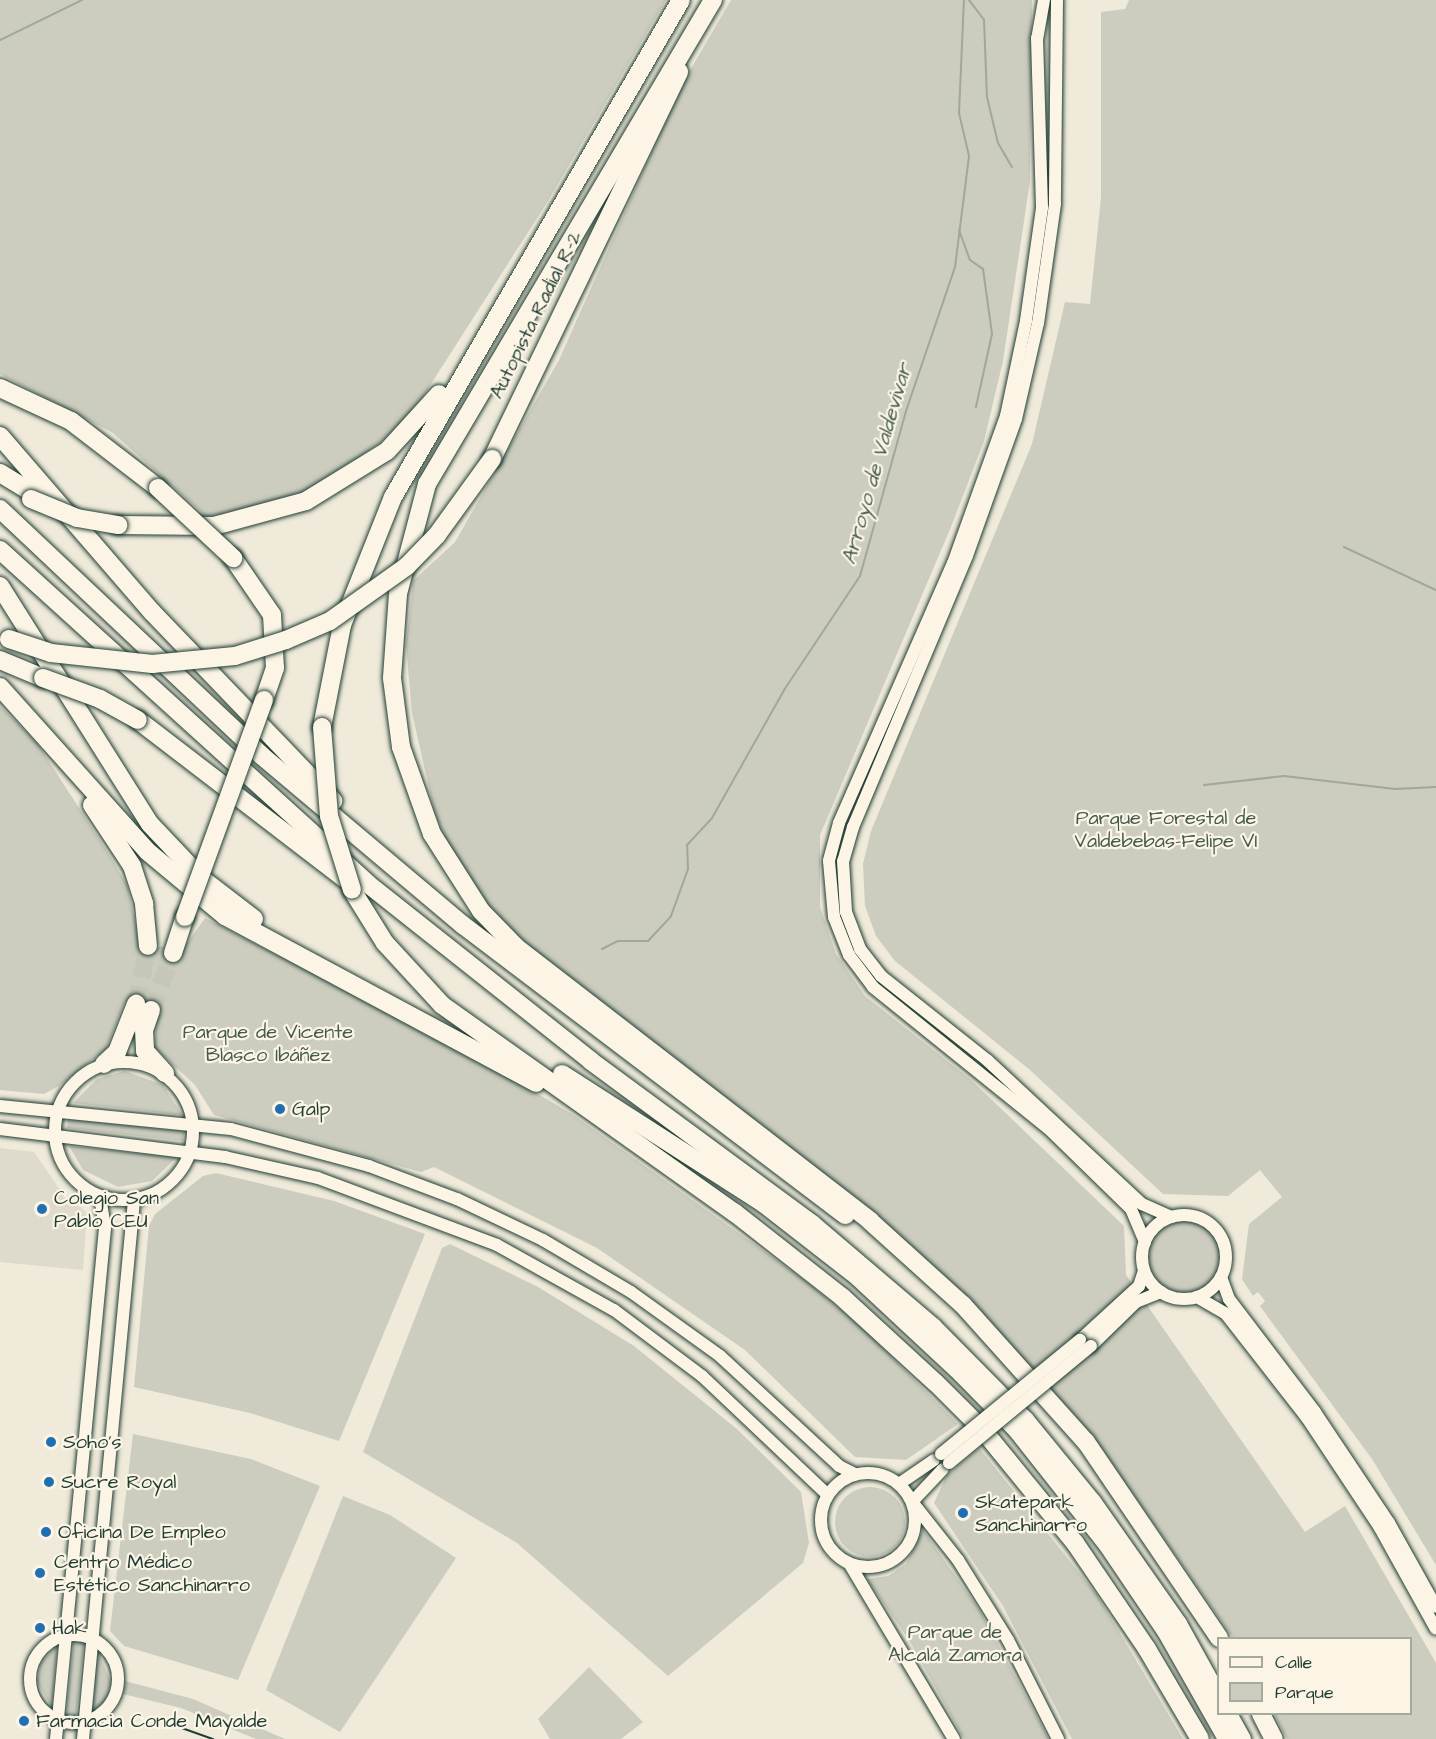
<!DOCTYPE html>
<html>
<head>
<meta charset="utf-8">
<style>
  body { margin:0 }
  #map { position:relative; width:1436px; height:1739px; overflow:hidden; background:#efeada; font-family:"Architects Daughter",sans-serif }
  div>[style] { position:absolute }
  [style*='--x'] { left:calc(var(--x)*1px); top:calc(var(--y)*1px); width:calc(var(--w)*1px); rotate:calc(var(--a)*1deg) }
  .built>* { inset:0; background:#dedbcc }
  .green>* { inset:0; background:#cccdbf }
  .round { border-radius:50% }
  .stream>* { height:2px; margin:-1px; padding:0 1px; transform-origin:1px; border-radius:1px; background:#9fa89a }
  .motorway-tunnel>* { height:18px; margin-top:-9px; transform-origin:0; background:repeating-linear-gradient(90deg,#c5c7b9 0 18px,transparent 0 27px) }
  .roads { filter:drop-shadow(0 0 2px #1f3d34) drop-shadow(0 0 2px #1f3d34) }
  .tertiary>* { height:12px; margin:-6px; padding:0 6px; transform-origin:6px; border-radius:6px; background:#fcf5e5 }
  .tertiary>.ring { margin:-6px; padding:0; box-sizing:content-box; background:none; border:12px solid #fcf5e5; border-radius:50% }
  .motorway>* { height:18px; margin:-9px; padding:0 9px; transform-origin:9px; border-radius:9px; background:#fcf5e5 }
  .tram>* { height:1.5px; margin:-0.75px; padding:0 0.75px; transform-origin:0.75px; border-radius:0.75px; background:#1f3d34 }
  .bridges { filter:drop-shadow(0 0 2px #1f3d34) drop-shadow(0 0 2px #1f3d34) }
  .tertiary-bridge>* { height:12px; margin:-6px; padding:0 6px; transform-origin:6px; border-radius:6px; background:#fcf5e5 }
  .motorway-bridge>* { height:18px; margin:-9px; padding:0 9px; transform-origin:9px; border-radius:9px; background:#fcf5e5 }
  .dots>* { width:16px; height:16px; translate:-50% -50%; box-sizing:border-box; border:3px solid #fcf5e5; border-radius:50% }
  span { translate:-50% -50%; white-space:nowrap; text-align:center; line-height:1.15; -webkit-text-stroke:4.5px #fcf5e5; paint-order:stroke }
  .street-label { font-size:20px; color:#1f3d34 }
  .park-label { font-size:20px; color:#425a50 }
  .poi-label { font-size:20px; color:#1f3d34 }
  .left { translate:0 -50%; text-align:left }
  .water-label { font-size:21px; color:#455d53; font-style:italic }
  .legend { position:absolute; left:1217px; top:1637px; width:195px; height:78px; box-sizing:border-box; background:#fcf5e5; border:2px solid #a4ab9e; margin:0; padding:8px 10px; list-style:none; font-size:18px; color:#1f3d34 }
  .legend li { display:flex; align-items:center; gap:12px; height:30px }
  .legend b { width:30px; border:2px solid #a4ab9e }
</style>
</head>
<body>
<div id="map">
  <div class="built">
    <div style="clip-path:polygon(0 1148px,34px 1152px,58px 1187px,87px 1213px,83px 1270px,0 1262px)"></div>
  </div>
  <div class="green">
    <div style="clip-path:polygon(0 0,666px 0,548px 201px,422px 398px,392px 434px,319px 486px,270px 505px,207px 517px,113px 433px,0 374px)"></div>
    <div style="clip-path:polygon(731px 0,1032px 0,1030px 181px,1003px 361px,984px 441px,951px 527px,820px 835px,820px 907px,836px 954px,865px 996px,970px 1079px,1124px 1226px,1126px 1275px,1305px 1532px,1345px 1506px,1436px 1663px,1436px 1739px,1287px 1739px,1274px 1714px,1410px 1714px,1410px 1638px,1233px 1638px,1101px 1447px,994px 1329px,827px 1178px,543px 963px,486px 907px,456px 865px,434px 810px,412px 713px,406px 645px,413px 581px,455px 542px,559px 360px,682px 84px)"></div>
    <div style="clip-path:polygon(1129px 0,1436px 0,1436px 1565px,1372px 1459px,1260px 1306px,1265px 1301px,1258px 1292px,1253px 1296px,1242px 1279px,1249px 1224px,1282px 1197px,1260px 1170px,1228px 1196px,1163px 1194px,1030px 1070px,895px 961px,876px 936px,865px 906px,863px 864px,871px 831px,1032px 444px,1065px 302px,1090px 304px,1101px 198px,1101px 12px,1125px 9px)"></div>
    <div style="clip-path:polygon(0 706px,37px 743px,112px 859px,127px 885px,139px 940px,153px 950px,161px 946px,178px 956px,205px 918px,471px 1055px,572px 1114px,807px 1282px,863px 1328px,958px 1424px,906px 1460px,855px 1457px,745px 1350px,597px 1248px,434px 1167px,421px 1172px,214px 1115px,195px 1085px,155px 1048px,156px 1009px,132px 999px,124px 1003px,106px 1049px,59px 1086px,44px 1094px,0 1090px)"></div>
    <div style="clip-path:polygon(125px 1071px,163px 1085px,182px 1115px,73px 1103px,97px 1079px)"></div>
    <div style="clip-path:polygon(68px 1119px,184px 1131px,183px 1141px,67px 1128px)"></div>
    <div style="clip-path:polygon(69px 1146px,177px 1157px,152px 1181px,118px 1187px,83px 1170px)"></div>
    <div style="clip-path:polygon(216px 1173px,334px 1201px,425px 1234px,339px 1441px,250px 1413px,134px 1387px,149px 1226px,155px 1214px,203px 1176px)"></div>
    <div class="round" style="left:1148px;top:1221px;width:72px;height:72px"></div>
    <div style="clip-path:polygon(450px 1244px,538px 1287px,634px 1346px,737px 1429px,801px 1492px,809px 1543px,803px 1563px,668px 1676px,517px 1543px,363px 1452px,442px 1248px)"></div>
    <div style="clip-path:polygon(133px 1434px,251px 1459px,320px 1486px,238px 1680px,124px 1646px,110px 1631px)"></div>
    <div style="clip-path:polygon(979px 1448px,1097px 1595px,1183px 1739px,1072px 1739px,1003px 1606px,934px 1503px,947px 1475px)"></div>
    <div class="round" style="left:835px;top:1487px;width:70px;height:70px"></div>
    <div style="clip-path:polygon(343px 1496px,390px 1515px,456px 1558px,340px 1732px,266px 1690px)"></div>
    <div style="clip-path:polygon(923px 1530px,980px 1611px,1049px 1739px,964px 1739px,909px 1640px,867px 1579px,888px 1576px,906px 1564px)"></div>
    <div style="clip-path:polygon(74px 1641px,84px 1642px,76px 1717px,66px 1716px)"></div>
    <div style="clip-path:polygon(57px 1646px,52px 1708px,37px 1682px,41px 1662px)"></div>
    <div style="clip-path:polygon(98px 1651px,111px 1683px,106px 1699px,92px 1713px)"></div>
    <div style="clip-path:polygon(589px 1667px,643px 1722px,621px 1739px,550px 1739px,538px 1719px)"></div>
    <div style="clip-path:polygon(125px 1681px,193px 1699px,285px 1739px,256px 1739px,181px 1708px,123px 1694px)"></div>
  </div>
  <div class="stream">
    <div style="--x:969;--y:0;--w:25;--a:53"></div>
    <div style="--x:984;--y:20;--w:77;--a:87.8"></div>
    <div style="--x:987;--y:97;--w:47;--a:76.6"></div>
    <div style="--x:998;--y:143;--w:28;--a:60"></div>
    <div style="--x:0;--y:40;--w:91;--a:-26"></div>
    <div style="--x:959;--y:230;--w:32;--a:70"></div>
    <div style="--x:970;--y:260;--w:16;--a:35"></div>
    <div style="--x:983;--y:269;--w:66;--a:82.1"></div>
    <div style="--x:992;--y:334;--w:75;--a:102.4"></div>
    <div style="--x:1344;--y:547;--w:102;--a:25.1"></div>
    <div style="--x:1204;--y:785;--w:81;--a:-6.4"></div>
    <div style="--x:1284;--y:776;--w:112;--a:6.7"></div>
    <div style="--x:1395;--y:789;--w:41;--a:-2.8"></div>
    <div style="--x:602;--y:949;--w:18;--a:-27"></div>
    <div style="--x:618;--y:941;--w:30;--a:0"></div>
    <div style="--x:648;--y:941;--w:34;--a:-47"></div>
    <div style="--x:671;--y:916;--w:50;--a:-70.1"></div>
    <div style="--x:688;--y:869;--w:24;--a:-92"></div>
    <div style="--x:687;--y:845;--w:37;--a:-47"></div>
    <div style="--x:712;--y:818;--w:147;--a:-60.6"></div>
    <div style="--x:784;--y:690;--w:137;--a:-56.3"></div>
    <div style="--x:860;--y:576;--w:171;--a:-74.4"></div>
    <div style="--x:906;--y:411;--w:152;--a:-71.2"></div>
    <div style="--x:955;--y:267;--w:112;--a:-82.8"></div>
    <div style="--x:969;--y:156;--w:44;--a:-103.1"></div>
    <div style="--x:959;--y:113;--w:113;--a:-87.5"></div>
  </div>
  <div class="motorway-tunnel">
    <div style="--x:136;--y:1004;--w:59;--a:-78.3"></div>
    <div style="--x:151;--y:1010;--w:61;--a:-68.9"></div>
  </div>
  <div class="roads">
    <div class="tertiary">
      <div style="--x:1044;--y:0;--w:39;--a:100"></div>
      <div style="--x:1037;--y:38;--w:170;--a:88.3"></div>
      <div style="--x:1042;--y:208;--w:114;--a:98.1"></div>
      <div style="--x:1026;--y:321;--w:97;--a:101.9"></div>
      <div style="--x:1006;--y:416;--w:156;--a:109.8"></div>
      <div style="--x:953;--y:563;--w:284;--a:113.7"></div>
      <div style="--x:839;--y:823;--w:39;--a:105"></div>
      <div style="--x:829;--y:861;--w:56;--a:84.9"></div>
      <div style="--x:834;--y:917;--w:41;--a:68.5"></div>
      <div style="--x:849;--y:955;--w:40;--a:53"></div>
      <div style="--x:873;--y:987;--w:225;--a:38.9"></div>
      <div style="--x:1048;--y:1128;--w:116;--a:44.3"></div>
      <div style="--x:1131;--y:1209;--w:36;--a:67"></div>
      <div style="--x:1057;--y:0;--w:204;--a:90.6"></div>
      <div style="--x:1055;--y:204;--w:120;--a:98.1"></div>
      <div style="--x:1038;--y:323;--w:98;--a:102.9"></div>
      <div style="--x:1016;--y:419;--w:145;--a:109.7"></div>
      <div style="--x:967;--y:556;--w:294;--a:112.8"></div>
      <div style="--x:853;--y:827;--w:35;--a:106"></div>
      <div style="--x:843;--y:861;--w:51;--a:86.6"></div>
      <div style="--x:846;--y:912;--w:40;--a:69"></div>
      <div style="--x:860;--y:949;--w:34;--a:52"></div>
      <div style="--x:881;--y:976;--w:135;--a:38.4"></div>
      <div style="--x:987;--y:1060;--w:212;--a:42.9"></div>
      <div style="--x:1142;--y:1204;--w:32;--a:24"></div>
      <div class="ring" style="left:55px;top:1062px;width:126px;height:126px"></div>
      <div style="--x:0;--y:1106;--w:232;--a:5.7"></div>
      <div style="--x:231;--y:1129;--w:143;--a:15"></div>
      <div style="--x:369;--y:1166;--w:94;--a:20.6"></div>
      <div style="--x:457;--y:1199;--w:95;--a:25.5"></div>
      <div style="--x:543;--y:1240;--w:102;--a:30.6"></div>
      <div style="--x:631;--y:1292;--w:110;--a:35.7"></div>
      <div style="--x:720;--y:1356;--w:162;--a:42.7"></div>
      <div style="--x:839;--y:1466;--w:18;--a:27"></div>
      <div style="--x:0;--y:1129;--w:227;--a:7.1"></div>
      <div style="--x:225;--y:1157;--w:95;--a:12.7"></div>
      <div style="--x:318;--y:1178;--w:191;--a:20.5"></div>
      <div style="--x:497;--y:1245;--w:134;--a:29.1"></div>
      <div style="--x:614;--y:1310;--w:110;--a:36.9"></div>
      <div style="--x:702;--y:1376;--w:173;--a:43.4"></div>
      <div class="ring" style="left:1142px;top:1215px;width:72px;height:72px"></div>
      <div style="--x:1221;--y:1277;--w:23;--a:70"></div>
      <div style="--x:1229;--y:1299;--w:142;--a:52.7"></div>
      <div style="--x:1315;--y:1412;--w:133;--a:56.3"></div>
      <div style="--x:1389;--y:1523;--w:96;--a:60.8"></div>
      <div style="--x:1197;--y:1297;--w:34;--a:30"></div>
      <div style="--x:1226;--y:1314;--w:132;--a:52.1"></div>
      <div style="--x:1307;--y:1418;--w:132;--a:56.4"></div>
      <div style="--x:1380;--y:1528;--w:115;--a:61"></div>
      <div style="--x:1080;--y:1340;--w:80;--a:-42.5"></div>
      <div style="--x:1139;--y:1286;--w:16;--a:-72"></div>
      <div style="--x:1091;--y:1346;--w:63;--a:-44.4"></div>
      <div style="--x:1136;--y:1302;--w:27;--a:-22"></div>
      <div class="ring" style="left:821px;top:1473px;width:82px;height:82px"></div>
      <div style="--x:899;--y:1484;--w:42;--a:-34.4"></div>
      <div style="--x:912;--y:1502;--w:45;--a:-46.8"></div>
      <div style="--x:913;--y:1503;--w:73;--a:51.7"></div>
      <div style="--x:958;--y:1560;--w:94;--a:58"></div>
      <div style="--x:1008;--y:1640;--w:111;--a:63.2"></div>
      <div style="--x:849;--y:1563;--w:205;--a:59.2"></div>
      <div class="ring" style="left:30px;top:1635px;width:76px;height:76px"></div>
      <div style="--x:56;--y:1739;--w:513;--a:-84.52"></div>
      <div style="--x:105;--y:1228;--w:32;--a:-99"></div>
      <div style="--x:83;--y:1739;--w:541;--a:-84.59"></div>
    </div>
    <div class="motorway">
      <div style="--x:713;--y:0;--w:562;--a:120.58"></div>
      <div style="--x:427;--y:484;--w:114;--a:104.8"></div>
      <div style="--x:398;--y:594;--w:84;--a:94.1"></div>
      <div style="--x:392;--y:678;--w:70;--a:82.6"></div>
      <div style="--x:401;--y:747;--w:92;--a:70.4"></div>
      <div style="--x:432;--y:834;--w:91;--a:57.5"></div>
      <div style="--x:481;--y:911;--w:50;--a:45.8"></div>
      <div style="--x:516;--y:947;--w:448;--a:37.7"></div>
      <div style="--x:870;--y:1221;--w:125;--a:42.1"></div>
      <div style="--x:963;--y:1305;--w:184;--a:48.1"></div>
      <div style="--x:1086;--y:1442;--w:237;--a:55.8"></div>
      <div style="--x:0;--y:388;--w:78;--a:24.9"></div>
      <div style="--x:71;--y:421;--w:110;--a:37.6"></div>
      <div style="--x:0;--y:436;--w:233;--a:49.2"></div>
      <div style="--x:152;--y:612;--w:262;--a:46.2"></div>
      <div style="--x:492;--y:459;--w:430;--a:-64.2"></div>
      <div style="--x:0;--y:473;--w:42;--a:31.4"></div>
      <div style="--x:0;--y:509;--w:360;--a:43.3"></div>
      <div style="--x:262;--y:756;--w:263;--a:40.1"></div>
      <div style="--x:463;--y:925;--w:480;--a:37.2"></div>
      <div style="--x:118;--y:525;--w:96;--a:0.6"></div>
      <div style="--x:214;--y:526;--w:95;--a:-15.2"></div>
      <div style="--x:306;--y:501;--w:95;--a:-31.7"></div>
      <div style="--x:387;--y:451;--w:77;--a:-47.6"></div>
      <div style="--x:0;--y:550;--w:497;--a:42.2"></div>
      <div style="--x:368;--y:884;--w:285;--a:38.4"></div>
      <div style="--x:591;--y:1061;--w:275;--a:36.4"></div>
      <div style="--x:812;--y:1224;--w:159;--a:40.4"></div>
      <div style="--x:933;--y:1327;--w:131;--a:45.3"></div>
      <div style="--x:1025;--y:1420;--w:107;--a:50.7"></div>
      <div style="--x:1093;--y:1503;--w:148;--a:54.9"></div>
      <div style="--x:1178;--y:1624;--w:82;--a:60.9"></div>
      <div style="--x:233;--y:558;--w:69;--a:55.6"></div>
      <div style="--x:272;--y:615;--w:53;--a:86.8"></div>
      <div style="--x:275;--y:668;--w:34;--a:109"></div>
      <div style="--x:0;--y:586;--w:281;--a:57.8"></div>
      <div style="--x:150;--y:824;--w:74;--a:46.6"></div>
      <div style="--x:201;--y:878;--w:67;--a:37.7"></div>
      <div style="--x:0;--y:660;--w:47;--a:22.7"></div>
      <div style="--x:0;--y:687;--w:220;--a:48.1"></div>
      <div style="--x:147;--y:851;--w:102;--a:39.8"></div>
      <div style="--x:225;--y:916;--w:353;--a:28.2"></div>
      <div style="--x:138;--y:720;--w:260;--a:37.5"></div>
      <div style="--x:322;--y:727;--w:104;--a:-78.9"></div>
      <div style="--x:342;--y:625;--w:138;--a:-68.3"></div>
      <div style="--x:393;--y:497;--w:574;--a:-59.91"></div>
      <div style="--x:92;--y:805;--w:73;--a:56.7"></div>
      <div style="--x:132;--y:866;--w:40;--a:72"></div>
      <div style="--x:144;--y:904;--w:42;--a:84.6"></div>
      <div style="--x:352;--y:890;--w:62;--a:58.1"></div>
      <div style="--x:385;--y:943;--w:84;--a:47.4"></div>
      <div style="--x:442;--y:1005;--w:359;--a:35.4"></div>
      <div style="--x:735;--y:1213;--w:136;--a:38.1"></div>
      <div style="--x:842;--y:1297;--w:127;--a:42.5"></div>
      <div style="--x:936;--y:1383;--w:65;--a:45"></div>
      <div style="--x:982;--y:1429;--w:147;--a:50.8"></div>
      <div style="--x:1075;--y:1543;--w:128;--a:55.8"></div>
      <div style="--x:1147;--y:1649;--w:104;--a:59.5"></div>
      <div style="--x:173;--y:953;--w:38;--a:-72"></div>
      <div style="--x:151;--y:1010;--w:21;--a:109"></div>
      <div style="--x:144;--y:1030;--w:21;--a:87"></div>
      <div style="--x:145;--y:1051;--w:30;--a:48"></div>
      <div style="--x:104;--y:1064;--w:18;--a:-43"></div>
      <div style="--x:117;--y:1052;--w:52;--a:-68.4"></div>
      <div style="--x:562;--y:1074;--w:239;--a:32.7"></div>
      <div style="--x:763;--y:1203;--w:120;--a:37.9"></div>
      <div style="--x:858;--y:1277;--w:142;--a:43"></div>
      <div style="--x:962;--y:1374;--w:78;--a:45.5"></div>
      <div style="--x:1017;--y:1430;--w:145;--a:51.7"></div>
      <div style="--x:1107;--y:1544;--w:105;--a:55.9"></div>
      <div style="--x:1166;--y:1631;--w:124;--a:60.5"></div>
      <div style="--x:1228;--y:1714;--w:29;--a:61"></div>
      <div style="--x:1261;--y:1714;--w:28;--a:63"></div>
    </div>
  </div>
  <div class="tram">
    <div style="--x:168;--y:1723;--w:48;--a:19.6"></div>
  </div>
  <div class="bridges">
    <div class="tertiary-bridge">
      <div style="--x:941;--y:1454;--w:180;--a:-39.4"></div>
      <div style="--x:949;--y:1463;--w:184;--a:-39.5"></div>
    </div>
    <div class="motorway-bridge">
      <div style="--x:158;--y:488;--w:103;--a:43"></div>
      <div style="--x:31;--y:499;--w:50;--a:22.4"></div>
      <div style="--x:77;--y:518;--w:42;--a:9.7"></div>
      <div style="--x:9;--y:639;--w:44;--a:18.4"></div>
      <div style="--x:51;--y:653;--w:102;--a:6.2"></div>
      <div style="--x:152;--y:664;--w:83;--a:-5.5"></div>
      <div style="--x:235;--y:656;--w:53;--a:-17.4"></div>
      <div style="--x:286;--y:640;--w:48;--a:-23.4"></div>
      <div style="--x:330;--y:621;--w:95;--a:-35.5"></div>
      <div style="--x:407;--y:566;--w:43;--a:-45.9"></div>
      <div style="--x:437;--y:535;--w:94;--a:-54.1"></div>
      <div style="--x:43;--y:678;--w:61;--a:20.2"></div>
      <div style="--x:100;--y:699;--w:43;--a:28.9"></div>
      <div style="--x:322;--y:727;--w:89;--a:85.5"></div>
      <div style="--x:329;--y:816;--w:77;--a:72.7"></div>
      <div style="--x:185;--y:917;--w:231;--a:-70"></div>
    </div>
  </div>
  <div class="dots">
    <div style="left:280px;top:1109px;background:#1f6fb2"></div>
    <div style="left:42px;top:1209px;background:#1f6fb2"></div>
    <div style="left:51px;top:1442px;background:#1f6fb2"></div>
    <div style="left:49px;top:1482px;background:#1f6fb2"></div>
    <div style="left:963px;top:1513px;background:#1f6fb2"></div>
    <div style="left:46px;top:1532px;background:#1f6fb2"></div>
    <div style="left:40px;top:1573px;background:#1f6fb2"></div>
    <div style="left:40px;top:1628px;background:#1f6fb2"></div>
    <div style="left:24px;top:1721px;background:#1f6fb2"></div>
  </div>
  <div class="street-label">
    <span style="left:536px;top:315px;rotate:-64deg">Autopista Radial R-2</span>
  </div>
  <div class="park-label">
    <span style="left:1166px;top:830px">Parque Forestal de<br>Valdebebas-Felipe VI</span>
    <span style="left:268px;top:1044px">Parque de Vicente<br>Blasco Ibáñez</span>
    <span style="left:955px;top:1644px">Parque de<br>Alcalá Zamora</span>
  </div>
  <div class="poi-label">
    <span class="left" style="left:292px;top:1109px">Galp</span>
    <span class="left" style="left:54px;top:1210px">Colegio San<br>Pablo CEU</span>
    <span class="left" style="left:63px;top:1442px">Soho's</span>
    <span class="left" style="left:61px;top:1482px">Sucre Royal</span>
    <span class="left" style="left:975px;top:1514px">Skatepark<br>Sanchinarro</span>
    <span class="left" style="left:58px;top:1532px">Oficina De Empleo</span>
    <span class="left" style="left:54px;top:1574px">Centro Médico<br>Estético Sanchinarro</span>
    <span class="left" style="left:52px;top:1628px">Hak</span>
    <span class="left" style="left:36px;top:1721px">Farmacia Conde Mayalde</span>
  </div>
  <div class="water-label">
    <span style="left:877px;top:464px;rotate:-74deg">Arroyo de Valdevivar</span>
  </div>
  <ul class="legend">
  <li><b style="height:8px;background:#fcf5e5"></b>Calle</li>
  <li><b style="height:16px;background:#cccdbf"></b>Parque</li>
  </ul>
</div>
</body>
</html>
